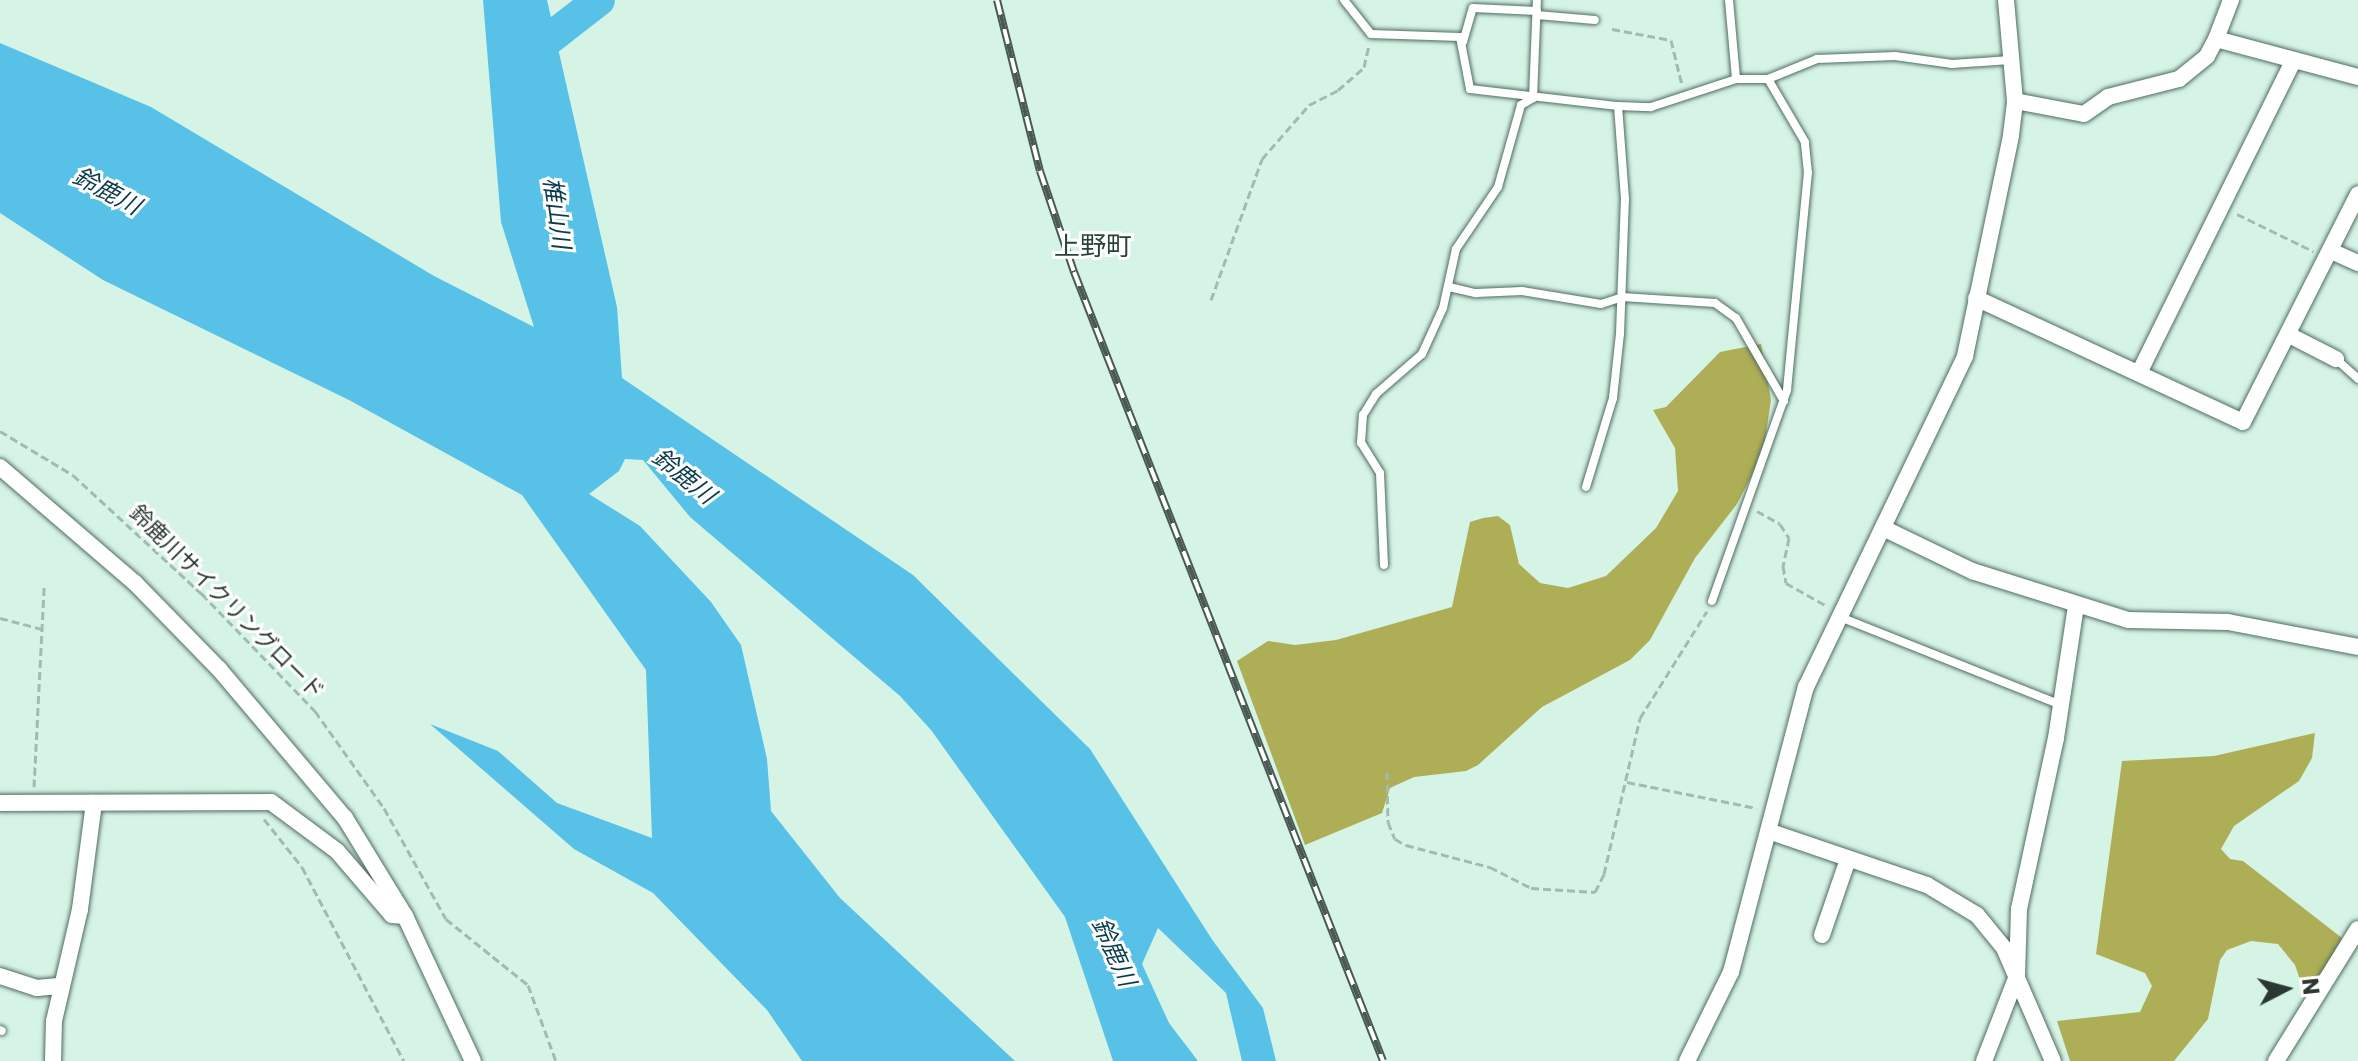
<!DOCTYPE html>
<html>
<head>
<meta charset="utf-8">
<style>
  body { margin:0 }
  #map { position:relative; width:2358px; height:1061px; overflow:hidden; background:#d5f4e6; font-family:Poppins,"Noto Sans JP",sans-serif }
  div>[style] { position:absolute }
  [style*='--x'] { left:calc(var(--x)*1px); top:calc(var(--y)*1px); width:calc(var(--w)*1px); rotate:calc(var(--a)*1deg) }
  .forest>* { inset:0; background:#aeae56 }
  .water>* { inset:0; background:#57c1e8 }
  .river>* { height:32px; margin:-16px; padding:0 16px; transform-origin:16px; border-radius:16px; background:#57c1e8 }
  .path>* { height:3px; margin-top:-1.5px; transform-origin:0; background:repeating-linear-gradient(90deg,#a1bbaf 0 8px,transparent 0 12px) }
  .roads { filter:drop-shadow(0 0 2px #516c61) drop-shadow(0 0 2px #516c61) }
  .lane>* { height:8px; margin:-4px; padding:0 4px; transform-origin:4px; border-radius:4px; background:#fff }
  .street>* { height:16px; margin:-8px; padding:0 8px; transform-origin:8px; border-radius:8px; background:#fff }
  .rail>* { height:8px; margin-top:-4px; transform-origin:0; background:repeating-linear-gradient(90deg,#fff 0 15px,#4a5953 0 30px); box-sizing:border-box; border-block:2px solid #4a5953 }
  span { translate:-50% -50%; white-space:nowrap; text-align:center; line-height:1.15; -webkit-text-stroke:6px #fff; paint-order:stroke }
  .street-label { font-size:22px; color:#2b3732 }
  .water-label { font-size:24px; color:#0c3c4c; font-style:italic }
  .quarter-label { font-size:26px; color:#284238 }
  .north { position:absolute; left:2246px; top:949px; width:80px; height:80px; -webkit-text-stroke:6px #fff; paint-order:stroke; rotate:84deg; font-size:22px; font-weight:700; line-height:32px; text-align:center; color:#2b3732 }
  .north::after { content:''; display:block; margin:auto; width:28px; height:36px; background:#2b3732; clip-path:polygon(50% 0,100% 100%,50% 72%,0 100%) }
</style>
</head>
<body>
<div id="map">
  <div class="forest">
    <div style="clip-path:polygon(1761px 344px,1771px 400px,1763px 453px,1737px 504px,1695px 558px,1650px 640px,1630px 660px,1542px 707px,1478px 765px,1466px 771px,1414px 777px,1390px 788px,1382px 813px,1305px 845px,1237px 661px,1268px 641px,1295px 645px,1336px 640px,1452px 607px,1470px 522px,1483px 518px,1498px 516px,1510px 525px,1519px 564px,1540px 583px,1568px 588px,1606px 576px,1656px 528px,1678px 491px,1675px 448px,1653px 410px,1666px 407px,1720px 352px)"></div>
    <div style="clip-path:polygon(2315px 733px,2312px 758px,2299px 781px,2234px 826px,2221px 849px,2230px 859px,2243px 861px,2342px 938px,2340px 963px,2315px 998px,2304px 991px,2295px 965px,2278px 944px,2251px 941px,2227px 950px,2220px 960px,2208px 1019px,2174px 1061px,2070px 1061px,2057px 1021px,2140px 1012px,2152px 986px,2145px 973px,2096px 954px,2122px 761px,2214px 756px)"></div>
  </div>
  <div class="water">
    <div style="clip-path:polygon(483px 0,547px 0,617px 307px,622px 378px,913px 575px,1090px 749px,1213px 941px,1263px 1008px,1276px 1061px,1242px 1061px,1226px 993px,1158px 928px,1142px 964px,1169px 1023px,1198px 1061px,1113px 1061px,1065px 917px,931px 730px,900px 696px,690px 517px,643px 460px,625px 459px,619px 471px,589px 494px,640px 526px,711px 602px,741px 645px,767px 759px,771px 811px,840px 898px,1015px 1061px,802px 1061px,767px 1010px,653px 893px,574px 849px,430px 724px,498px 751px,557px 803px,652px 838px,646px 670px,522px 495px,349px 400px,103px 280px,0 213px,0 43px,151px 107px,434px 276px,534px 327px,501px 222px)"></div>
  </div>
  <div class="river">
    <div style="--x:523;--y:59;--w:96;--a:-37.8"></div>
  </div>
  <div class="path">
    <div style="--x:1612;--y:29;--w:60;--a:10.6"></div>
    <div style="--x:1671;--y:40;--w:46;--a:76.3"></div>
    <div style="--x:2237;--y:214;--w:85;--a:26"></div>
    <div style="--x:1211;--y:300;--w:150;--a:-70.1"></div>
    <div style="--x:1262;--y:159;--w:72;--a:-49"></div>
    <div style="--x:1309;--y:105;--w:33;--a:-27"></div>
    <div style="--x:1338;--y:90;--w:35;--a:-41"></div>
    <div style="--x:1364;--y:67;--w:23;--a:-77"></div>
    <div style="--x:0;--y:431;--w:85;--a:31.1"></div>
    <div style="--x:73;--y:475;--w:176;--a:42.7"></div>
    <div style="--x:202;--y:594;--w:163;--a:46"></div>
    <div style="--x:315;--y:711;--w:119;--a:54.6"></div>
    <div style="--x:384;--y:808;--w:127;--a:60.8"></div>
    <div style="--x:446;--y:919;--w:105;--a:38.8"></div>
    <div style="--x:528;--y:985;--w:81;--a:69.8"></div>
    <div style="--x:1757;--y:511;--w:26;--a:29"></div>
    <div style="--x:1780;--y:524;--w:17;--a:57"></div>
    <div style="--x:1789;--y:538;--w:29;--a:102"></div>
    <div style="--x:1783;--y:566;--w:17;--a:80"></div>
    <div style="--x:1786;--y:583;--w:47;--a:29.3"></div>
    <div style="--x:0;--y:618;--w:43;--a:14.7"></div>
    <div style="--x:1387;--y:772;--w:50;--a:88.9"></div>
    <div style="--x:1388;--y:822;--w:18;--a:68"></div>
    <div style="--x:1395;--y:839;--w:13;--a:29"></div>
    <div style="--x:1406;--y:845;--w:87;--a:14.7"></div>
    <div style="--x:1490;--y:867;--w:46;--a:27.1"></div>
    <div style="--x:1531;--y:888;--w:64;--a:3.6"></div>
    <div style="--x:1595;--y:892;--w:20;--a:-63"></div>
    <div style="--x:1604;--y:874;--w:160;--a:-77"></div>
    <div style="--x:1640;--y:718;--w:126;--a:-57.9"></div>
    <div style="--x:1627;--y:782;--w:132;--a:11.4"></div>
    <div style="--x:34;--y:787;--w:200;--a:-87.1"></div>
    <div style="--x:264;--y:819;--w:61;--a:51.6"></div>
    <div style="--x:302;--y:867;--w:219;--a:62.3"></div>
  </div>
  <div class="roads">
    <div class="lane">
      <div style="--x:1344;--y:0;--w:43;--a:51.5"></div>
      <div style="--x:1371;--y:34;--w:89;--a:1.9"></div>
      <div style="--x:1460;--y:37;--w:53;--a:79.1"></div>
      <div style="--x:1470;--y:89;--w:149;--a:6.6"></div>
      <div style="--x:1618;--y:106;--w:33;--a:2"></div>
      <div style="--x:1651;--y:107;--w:89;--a:-18.2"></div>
      <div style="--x:1736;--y:79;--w:32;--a:0"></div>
      <div style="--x:1768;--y:79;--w:53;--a:-22.2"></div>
      <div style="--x:1817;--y:59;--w:78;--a:-2.2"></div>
      <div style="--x:1895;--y:56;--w:58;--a:8"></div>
      <div style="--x:1952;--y:64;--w:58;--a:-3.9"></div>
      <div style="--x:1729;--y:0;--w:79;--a:84.9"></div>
      <div style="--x:1537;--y:15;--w:58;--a:4.9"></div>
      <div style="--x:1463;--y:42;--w:35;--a:-74"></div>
      <div style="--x:1473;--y:8;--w:64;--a:2.7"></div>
      <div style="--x:1449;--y:287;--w:28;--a:13"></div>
      <div style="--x:1476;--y:293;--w:46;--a:-2.5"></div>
      <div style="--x:1522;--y:291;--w:80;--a:9.3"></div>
      <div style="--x:1601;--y:304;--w:22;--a:-18"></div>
      <div style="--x:1622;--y:297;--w:93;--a:3.7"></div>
      <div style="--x:1715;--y:303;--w:26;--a:36"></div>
      <div style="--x:1736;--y:318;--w:96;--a:60"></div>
      <div style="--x:2336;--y:359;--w:30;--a:42"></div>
      <div style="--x:1586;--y:487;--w:93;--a:-73.1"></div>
      <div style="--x:1613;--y:398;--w:64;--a:-83.8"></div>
      <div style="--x:1620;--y:334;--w:135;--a:-87.9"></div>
      <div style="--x:1625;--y:199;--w:93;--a:-94.3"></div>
      <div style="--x:1384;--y:565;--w:92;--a:-92.5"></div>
      <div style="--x:1380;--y:473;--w:36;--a:-122"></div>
      <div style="--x:1361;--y:443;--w:28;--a:-86"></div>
      <div style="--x:1363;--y:415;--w:25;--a:-58"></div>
      <div style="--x:1376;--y:394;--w:61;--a:-41"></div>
      <div style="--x:1422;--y:354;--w:51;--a:-65.5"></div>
      <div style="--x:1443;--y:308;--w:60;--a:-77.6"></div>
      <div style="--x:1456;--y:249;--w:75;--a:-55.9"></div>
      <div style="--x:1498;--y:187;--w:85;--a:-74.3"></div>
      <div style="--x:1521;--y:105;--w:14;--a:-30"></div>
      <div style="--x:1533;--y:98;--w:98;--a:-87.7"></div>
      <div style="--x:1712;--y:601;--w:224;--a:-70.4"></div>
      <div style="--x:1787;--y:390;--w:218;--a:-84.5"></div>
      <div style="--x:1808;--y:173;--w:31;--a:-96"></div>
      <div style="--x:1805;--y:142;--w:73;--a:-120.4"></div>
      <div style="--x:1840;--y:617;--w:238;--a:21.7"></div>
      <div style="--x:0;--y:1030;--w:2;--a:27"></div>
    </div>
    <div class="street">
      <div style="--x:2216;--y:39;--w:42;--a:-69"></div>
      <div style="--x:2015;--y:101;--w:70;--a:10.7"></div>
      <div style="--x:2084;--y:114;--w:29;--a:-35"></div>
      <div style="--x:2108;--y:97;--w:73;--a:-14.2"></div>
      <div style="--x:2179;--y:79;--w:36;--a:-39"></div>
      <div style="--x:2207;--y:56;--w:19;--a:-62"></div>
      <div style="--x:2216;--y:39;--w:147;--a:15"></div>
      <div style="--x:2331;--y:251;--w:30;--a:24"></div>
      <div style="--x:1976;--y:298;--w:294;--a:24.9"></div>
      <div style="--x:2243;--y:422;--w:255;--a:-63.2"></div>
      <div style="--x:2289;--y:335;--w:53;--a:27.1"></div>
      <div style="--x:2139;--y:373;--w:349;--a:-63.7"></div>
      <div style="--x:0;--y:467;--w:178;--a:40.7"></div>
      <div style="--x:135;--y:583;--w:120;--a:45.7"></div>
      <div style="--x:219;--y:669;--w:195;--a:49.8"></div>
      <div style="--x:345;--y:818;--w:115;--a:58.5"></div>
      <div style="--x:405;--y:916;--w:160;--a:64.9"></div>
      <div style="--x:1883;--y:528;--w:99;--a:25.8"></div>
      <div style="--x:1972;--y:571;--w:164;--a:17.4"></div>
      <div style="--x:2128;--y:620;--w:100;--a:1.1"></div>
      <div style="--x:2228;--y:622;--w:132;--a:10.9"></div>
      <div style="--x:0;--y:803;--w:271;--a:-0.2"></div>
      <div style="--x:271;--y:802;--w:82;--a:36.6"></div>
      <div style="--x:337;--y:851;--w:84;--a:49.3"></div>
      <div style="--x:392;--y:915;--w:13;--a:4"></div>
      <div style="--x:1771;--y:832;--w:165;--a:18.8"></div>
      <div style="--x:1927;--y:885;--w:58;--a:31"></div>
      <div style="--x:1977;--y:915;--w:43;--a:50.7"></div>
      <div style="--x:2004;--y:948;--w:123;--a:66.6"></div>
      <div style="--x:1822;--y:935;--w:80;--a:-71.1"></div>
      <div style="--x:0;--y:976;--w:39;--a:18"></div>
      <div style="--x:37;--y:988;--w:25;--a:-5"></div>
      <div style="--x:53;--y:1061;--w:40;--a:-88.6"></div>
      <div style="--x:54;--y:1021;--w:115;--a:-76.9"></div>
      <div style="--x:80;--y:909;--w:107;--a:-82.5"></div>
      <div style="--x:1687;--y:1061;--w:99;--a:-63.7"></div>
      <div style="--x:1731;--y:972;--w:295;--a:-75.3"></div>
      <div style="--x:1806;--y:687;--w:367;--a:-64.3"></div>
      <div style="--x:1965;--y:356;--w:226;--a:-78.2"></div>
      <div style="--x:2011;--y:135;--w:34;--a:-83"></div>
      <div style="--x:2015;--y:101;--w:101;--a:-95.1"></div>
      <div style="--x:1984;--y:1061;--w:91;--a:-68.8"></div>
      <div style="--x:2017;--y:976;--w:67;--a:-88.3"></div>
      <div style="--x:2019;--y:909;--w:175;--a:-77.8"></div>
      <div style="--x:2056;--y:738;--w:134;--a:-81.4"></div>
      <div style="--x:2276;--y:1061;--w:155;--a:-58.2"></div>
    </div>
  </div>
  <div class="rail">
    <div style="--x:997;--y:0;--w:176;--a:75.9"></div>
    <div style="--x:1040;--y:171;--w:107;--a:71.4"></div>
    <div style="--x:1074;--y:272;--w:847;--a:68.61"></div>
  </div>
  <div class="street-label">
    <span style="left:227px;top:602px;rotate:45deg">鈴鹿川サイクリングロード</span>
  </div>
  <div class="water-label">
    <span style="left:107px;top:191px;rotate:28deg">鈴鹿川</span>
    <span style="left:557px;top:213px;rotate:82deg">椎山川</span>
    <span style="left:684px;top:476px;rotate:39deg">鈴鹿川</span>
    <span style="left:1114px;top:952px;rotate:66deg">鈴鹿川</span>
  </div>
  <div class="quarter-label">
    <span style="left:1093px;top:247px">上野町</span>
  </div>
  <div class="north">N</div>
</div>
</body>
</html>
